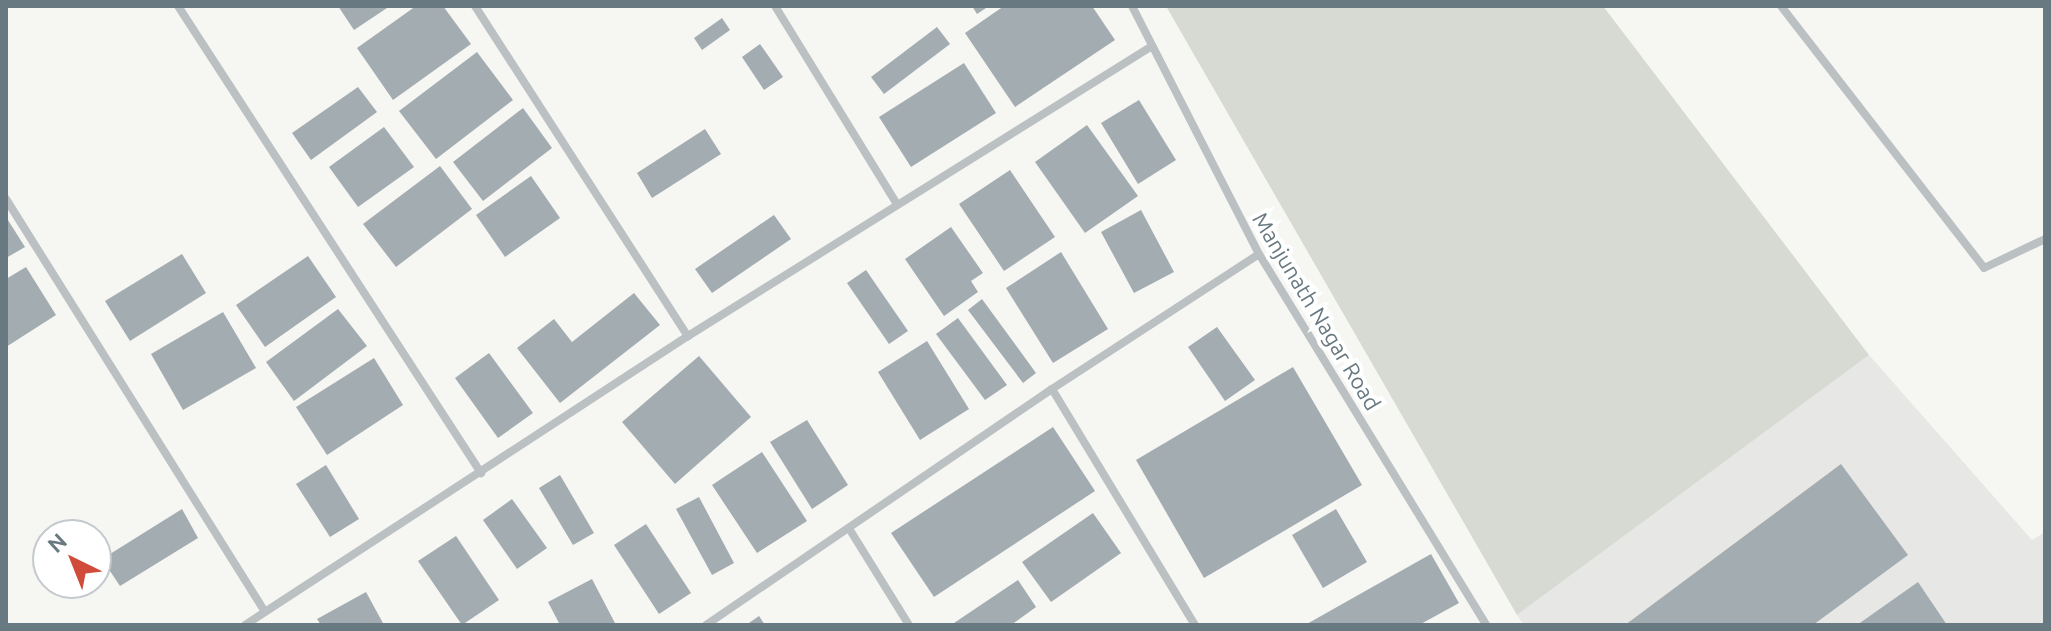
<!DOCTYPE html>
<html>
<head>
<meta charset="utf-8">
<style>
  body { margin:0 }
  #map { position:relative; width:2051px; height:631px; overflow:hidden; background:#f6f6f3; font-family:Ubuntu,sans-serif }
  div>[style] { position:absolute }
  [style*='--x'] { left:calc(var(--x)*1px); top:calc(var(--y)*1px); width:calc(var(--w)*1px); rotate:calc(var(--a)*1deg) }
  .built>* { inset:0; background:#e7e7e6 }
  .green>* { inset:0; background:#d6dad3 }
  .building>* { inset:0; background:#a3acb0 }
  .street>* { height:8px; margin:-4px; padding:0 4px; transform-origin:4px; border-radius:4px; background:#bbc0c3 }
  span { translate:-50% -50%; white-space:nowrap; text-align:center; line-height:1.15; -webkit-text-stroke:8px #fff; paint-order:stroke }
  .street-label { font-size:22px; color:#687981 }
  .frame { position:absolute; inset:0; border:8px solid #687981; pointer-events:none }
  .north { position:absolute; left:32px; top:519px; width:80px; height:80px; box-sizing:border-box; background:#fff; border:2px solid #c3c9cd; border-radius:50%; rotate:317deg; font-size:22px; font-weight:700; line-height:32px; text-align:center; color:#687981 }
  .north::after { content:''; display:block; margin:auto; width:28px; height:36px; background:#d04b39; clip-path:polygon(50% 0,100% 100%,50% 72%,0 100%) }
</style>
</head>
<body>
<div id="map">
  <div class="built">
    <div style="clip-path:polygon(1869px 355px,2032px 540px,2045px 532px,2045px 625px,1524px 625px,1517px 615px)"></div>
  </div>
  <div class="green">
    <div style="clip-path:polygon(1166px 6px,1603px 6px,1869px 355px,1517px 615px)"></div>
  </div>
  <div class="building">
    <div style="clip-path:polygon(338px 6px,390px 6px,354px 30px)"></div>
    <div style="clip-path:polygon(416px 6px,443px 6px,471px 44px,393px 100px,357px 48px)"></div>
    <div style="clip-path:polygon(972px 6px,989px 6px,977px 14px)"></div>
    <div style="clip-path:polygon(1004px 6px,1092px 6px,1115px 40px,1015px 107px,965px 33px)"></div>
    <div style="clip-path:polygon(722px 18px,730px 30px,702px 50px,694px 38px)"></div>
    <div style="clip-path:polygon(937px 27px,950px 44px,884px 94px,871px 77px)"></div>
    <div style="clip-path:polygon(760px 44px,783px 77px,764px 90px,742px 57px)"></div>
    <div style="clip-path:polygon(477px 52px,513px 100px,436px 159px,399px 111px)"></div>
    <div style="clip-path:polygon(964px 63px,996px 113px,911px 167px,879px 117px)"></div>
    <div style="clip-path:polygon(358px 87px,377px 112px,311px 160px,292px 133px)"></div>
    <div style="clip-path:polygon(1139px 100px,1176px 160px,1138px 184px,1101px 123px)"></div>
    <div style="clip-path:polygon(523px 108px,552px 148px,483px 201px,453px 162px)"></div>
    <div style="clip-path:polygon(1087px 125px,1138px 196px,1085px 233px,1035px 162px)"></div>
    <div style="clip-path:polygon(384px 127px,414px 167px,358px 207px,329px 167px)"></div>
    <div style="clip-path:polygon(705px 129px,721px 154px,652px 198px,637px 173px)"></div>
    <div style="clip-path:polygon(440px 166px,472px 209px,396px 267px,363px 224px)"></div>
    <div style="clip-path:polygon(1010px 170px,1055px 237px,1004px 271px,959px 204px)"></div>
    <div style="clip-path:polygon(531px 176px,560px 218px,505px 257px,476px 215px)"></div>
    <div style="clip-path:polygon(1141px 210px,1174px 272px,1134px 293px,1101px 232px)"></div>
    <div style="clip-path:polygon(774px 215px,791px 239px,712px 293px,695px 269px)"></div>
    <div style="clip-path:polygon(6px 217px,25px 247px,6px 258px)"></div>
    <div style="clip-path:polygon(951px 227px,983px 273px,971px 281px,978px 292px,944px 316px,905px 259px)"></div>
    <div style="clip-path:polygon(1061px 252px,1108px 329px,1053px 363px,1006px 288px)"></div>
    <div style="clip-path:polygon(182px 254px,206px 293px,130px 341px,105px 301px)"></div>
    <div style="clip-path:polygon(308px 256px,336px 297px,265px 347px,236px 305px)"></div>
    <div style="clip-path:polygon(26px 267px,56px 315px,6px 347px,6px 279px)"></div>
    <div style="clip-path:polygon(866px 270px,908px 331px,889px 344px,847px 283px)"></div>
    <div style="clip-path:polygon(634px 293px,660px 325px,560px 403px,517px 348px,554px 319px,572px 342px)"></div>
    <div style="clip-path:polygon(982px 299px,1036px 373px,1023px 383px,968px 310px)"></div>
    <div style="clip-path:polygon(338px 309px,367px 346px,294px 401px,266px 362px)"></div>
    <div style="clip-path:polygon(223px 312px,256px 368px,183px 410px,151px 354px)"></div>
    <div style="clip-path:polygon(958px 318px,1007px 385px,985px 400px,936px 334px)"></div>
    <div style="clip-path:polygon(1217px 327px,1255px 380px,1225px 401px,1188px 347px)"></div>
    <div style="clip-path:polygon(927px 341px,969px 409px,920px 440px,878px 372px)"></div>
    <div style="clip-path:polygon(489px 353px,533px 413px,498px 438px,455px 378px)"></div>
    <div style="clip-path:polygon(699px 356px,751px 417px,675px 484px,622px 422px)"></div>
    <div style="clip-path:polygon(374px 358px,403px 405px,327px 455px,296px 407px)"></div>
    <div style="clip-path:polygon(1293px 367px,1362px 485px,1204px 578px,1136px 460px)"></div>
    <div style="clip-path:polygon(807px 420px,848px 485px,812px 509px,770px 442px)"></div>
    <div style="clip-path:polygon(1053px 427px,1095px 491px,934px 597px,891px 533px)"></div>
    <div style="clip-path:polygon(762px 452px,807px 521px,757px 553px,712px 485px)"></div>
    <div style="clip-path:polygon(1841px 464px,1908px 555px,1813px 625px,1625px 625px)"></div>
    <div style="clip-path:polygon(326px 465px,359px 519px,330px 537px,296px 484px)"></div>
    <div style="clip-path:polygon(560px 475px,594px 533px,573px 545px,539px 488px)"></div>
    <div style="clip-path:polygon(699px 497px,734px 563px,712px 575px,676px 509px)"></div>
    <div style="clip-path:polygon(512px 499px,547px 548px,517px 569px,483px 520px)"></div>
    <div style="clip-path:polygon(182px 509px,198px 538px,120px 586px,102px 559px)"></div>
    <div style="clip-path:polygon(1336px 509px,1367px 562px,1323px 588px,1292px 535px)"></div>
    <div style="clip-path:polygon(1093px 513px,1121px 553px,1051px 602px,1022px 562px)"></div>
    <div style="clip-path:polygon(646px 524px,691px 593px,659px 614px,614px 545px)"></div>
    <div style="clip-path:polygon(456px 536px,499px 600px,462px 625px,418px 561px)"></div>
    <div style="clip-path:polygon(1431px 554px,1459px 603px,1419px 625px,1305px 625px)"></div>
    <div style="clip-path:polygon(592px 579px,616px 625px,560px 625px,548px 602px)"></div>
    <div style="clip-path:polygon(1018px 580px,1036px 607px,1011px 625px,951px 625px)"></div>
    <div style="clip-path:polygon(1918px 582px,1947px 625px,1857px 625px)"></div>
    <div style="clip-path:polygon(366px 592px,384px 625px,321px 625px,317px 619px)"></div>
    <div style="clip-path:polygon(759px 616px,765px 625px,746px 625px)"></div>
  </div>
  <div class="street">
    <div style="--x:178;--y:6;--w:557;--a:57.02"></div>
    <div style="--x:475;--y:6;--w:393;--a:57.2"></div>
    <div style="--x:775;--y:6;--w:233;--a:58.4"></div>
    <div style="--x:1132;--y:6;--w:279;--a:62.9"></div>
    <div style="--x:1259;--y:254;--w:435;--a:58.5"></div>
    <div style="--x:1781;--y:6;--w:331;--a:52.2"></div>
    <div style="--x:1984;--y:268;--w:68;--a:-25.4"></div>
    <div style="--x:6;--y:199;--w:487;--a:57.9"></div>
    <div style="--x:1052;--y:389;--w:276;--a:58.8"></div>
    <div style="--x:850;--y:530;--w:112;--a:58.2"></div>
    <div style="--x:245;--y:625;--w:529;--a:-33.12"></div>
    <div style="--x:688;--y:336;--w:547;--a:-32.01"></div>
    <div style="--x:706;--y:625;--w:419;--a:-34.3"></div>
    <div style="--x:1052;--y:389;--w:247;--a:-33.1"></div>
  </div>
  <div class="street-label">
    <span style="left:1317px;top:311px;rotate:59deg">Manjunath Nagar Road</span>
  </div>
  <div class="frame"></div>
  <div class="north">N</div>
</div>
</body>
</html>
